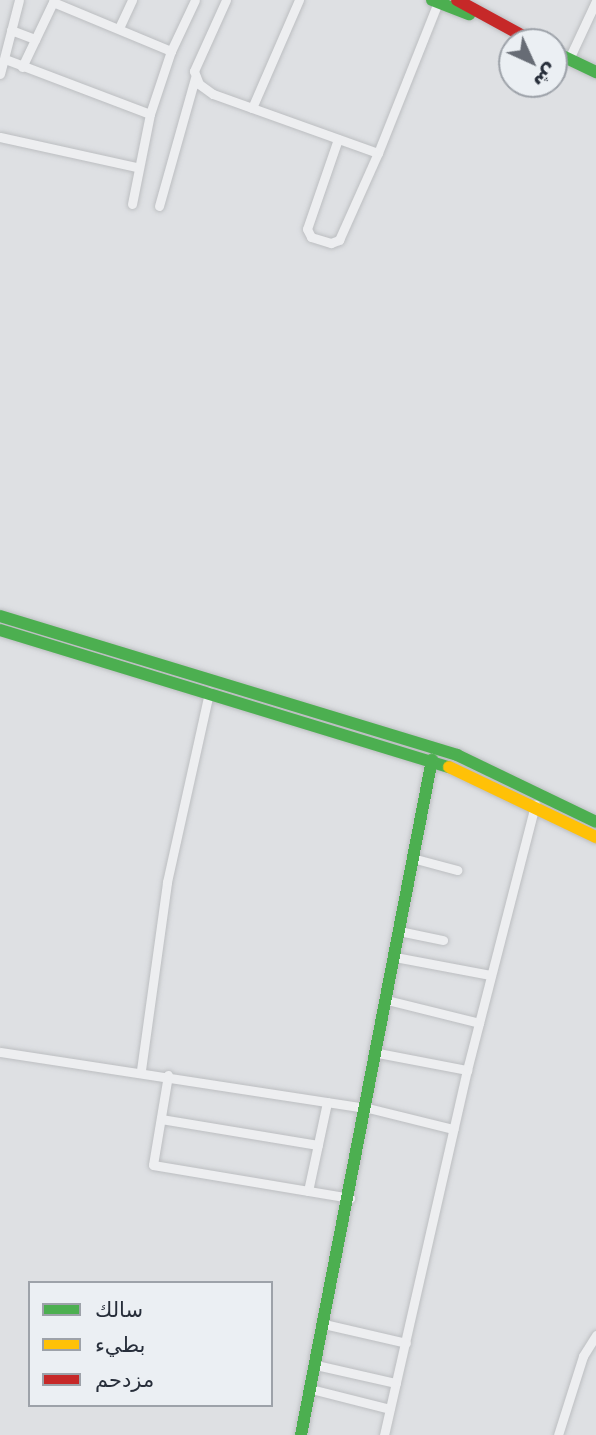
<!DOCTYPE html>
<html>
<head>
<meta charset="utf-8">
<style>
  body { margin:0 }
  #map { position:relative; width:596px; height:1435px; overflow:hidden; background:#dee0e3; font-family:"DejaVu Sans",Vazirmatn,sans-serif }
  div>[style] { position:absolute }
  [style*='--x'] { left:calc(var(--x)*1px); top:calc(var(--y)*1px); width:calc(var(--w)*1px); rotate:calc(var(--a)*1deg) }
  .roads { filter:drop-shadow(0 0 2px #bcbec1) drop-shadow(0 0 2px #bcbec1) }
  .street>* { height:9px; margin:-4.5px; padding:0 4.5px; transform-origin:4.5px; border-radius:4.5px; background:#edeef0 }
  .fast>* { height:12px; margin:-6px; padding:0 6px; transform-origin:6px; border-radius:6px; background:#4caf50 }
  .slow>* { height:12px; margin:-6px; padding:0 6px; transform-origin:6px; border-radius:6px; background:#ffc107 }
  .jam>* { height:12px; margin:-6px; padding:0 6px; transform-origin:6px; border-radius:6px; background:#c62828 }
  span { translate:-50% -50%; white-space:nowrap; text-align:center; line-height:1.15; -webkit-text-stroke:7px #ebeff3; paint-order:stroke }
  .legend { position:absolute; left:28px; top:1281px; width:245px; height:126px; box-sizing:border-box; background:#ebeff3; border:2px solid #9da2a9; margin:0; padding:9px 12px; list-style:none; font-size:21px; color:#272e3a }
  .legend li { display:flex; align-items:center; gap:14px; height:35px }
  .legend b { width:35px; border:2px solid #9da2a9 }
  .north { position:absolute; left:498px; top:28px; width:70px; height:70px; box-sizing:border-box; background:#ebeff3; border:2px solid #9da2a9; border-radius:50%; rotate:135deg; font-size:19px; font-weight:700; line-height:28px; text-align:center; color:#272e3a }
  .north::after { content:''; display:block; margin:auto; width:24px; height:32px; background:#676c75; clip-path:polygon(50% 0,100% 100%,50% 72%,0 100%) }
</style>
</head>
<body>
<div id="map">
  <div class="roads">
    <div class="street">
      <div style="--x:226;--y:0;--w:78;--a:114.3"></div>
      <div style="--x:194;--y:71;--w:14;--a:69"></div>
      <div style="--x:199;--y:84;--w:17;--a:36"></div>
      <div style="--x:213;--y:94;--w:175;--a:19.7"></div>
      <div style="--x:378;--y:153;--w:165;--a:-68.3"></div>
      <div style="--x:53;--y:2;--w:128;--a:22.6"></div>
      <div style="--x:119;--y:28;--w:31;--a:-65"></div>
      <div style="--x:11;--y:30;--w:26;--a:21"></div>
      <div style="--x:5;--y:59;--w:155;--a:20.8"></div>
      <div style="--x:569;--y:59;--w:64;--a:-65"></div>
      <div style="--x:22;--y:67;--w:74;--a:-64.5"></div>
      <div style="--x:0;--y:74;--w:76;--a:-75.6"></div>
      <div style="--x:252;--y:108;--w:118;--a:-66.5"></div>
      <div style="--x:0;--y:137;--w:140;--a:12.4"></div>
      <div style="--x:338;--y:139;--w:95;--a:109"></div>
      <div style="--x:307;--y:229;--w:9;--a:63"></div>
      <div style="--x:311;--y:237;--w:21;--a:17"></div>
      <div style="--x:331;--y:243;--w:9;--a:-21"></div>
      <div style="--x:339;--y:240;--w:95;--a:-65.9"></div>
      <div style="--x:132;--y:204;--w:92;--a:-78.7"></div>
      <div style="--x:150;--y:114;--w:66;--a:-71.6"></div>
      <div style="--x:171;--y:51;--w:56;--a:-64.8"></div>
      <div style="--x:159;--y:206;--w:133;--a:-74.3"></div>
      <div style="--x:412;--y:858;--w:47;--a:14.9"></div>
      <div style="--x:399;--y:931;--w:45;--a:11.6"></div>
      <div style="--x:395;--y:957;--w:97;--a:10.7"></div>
      <div style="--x:387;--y:1000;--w:95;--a:14"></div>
      <div style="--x:0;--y:1052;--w:372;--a:8.7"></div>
      <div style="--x:368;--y:1108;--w:88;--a:13.9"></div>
      <div style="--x:378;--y:1053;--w:91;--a:10.8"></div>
      <div style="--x:141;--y:1070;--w:190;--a:-82.1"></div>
      <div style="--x:167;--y:882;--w:195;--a:-77.5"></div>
      <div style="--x:168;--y:1075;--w:91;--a:99.5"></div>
      <div style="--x:153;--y:1165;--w:200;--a:9.5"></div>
      <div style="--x:161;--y:1119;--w:159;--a:9.4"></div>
      <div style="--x:308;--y:1191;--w:91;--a:-77.9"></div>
      <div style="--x:324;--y:1324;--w:84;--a:13"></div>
      <div style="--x:316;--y:1365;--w:82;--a:12.7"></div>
      <div style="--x:311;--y:1389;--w:81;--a:14.2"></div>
      <div style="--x:384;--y:1435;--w:374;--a:-77.2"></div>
      <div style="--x:467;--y:1070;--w:274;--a:-75.6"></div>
      <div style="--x:558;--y:1435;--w:83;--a:-72.4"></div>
      <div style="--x:583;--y:1356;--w:25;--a:-58"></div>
    </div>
    <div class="fast">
      <div style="--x:432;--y:0;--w:40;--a:21"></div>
      <div style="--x:554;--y:52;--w:47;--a:25.5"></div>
      <div style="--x:0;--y:616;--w:478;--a:16.9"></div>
      <div style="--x:457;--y:755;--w:154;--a:25.7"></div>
      <div style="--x:0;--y:630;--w:469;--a:17"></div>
      <div style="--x:301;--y:1435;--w:688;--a:-79.02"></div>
    </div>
    <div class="slow">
      <div style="--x:449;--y:767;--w:163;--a:25.5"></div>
    </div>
    <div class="jam">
      <div style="--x:457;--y:0;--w:88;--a:28.6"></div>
    </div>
  </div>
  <ul class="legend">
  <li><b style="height:9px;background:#4caf50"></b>سالك</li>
  <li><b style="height:9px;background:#ffc107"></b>بطيء</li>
  <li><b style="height:9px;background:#c62828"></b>مزدحم</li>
  </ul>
  <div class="north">ش</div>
</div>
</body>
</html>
